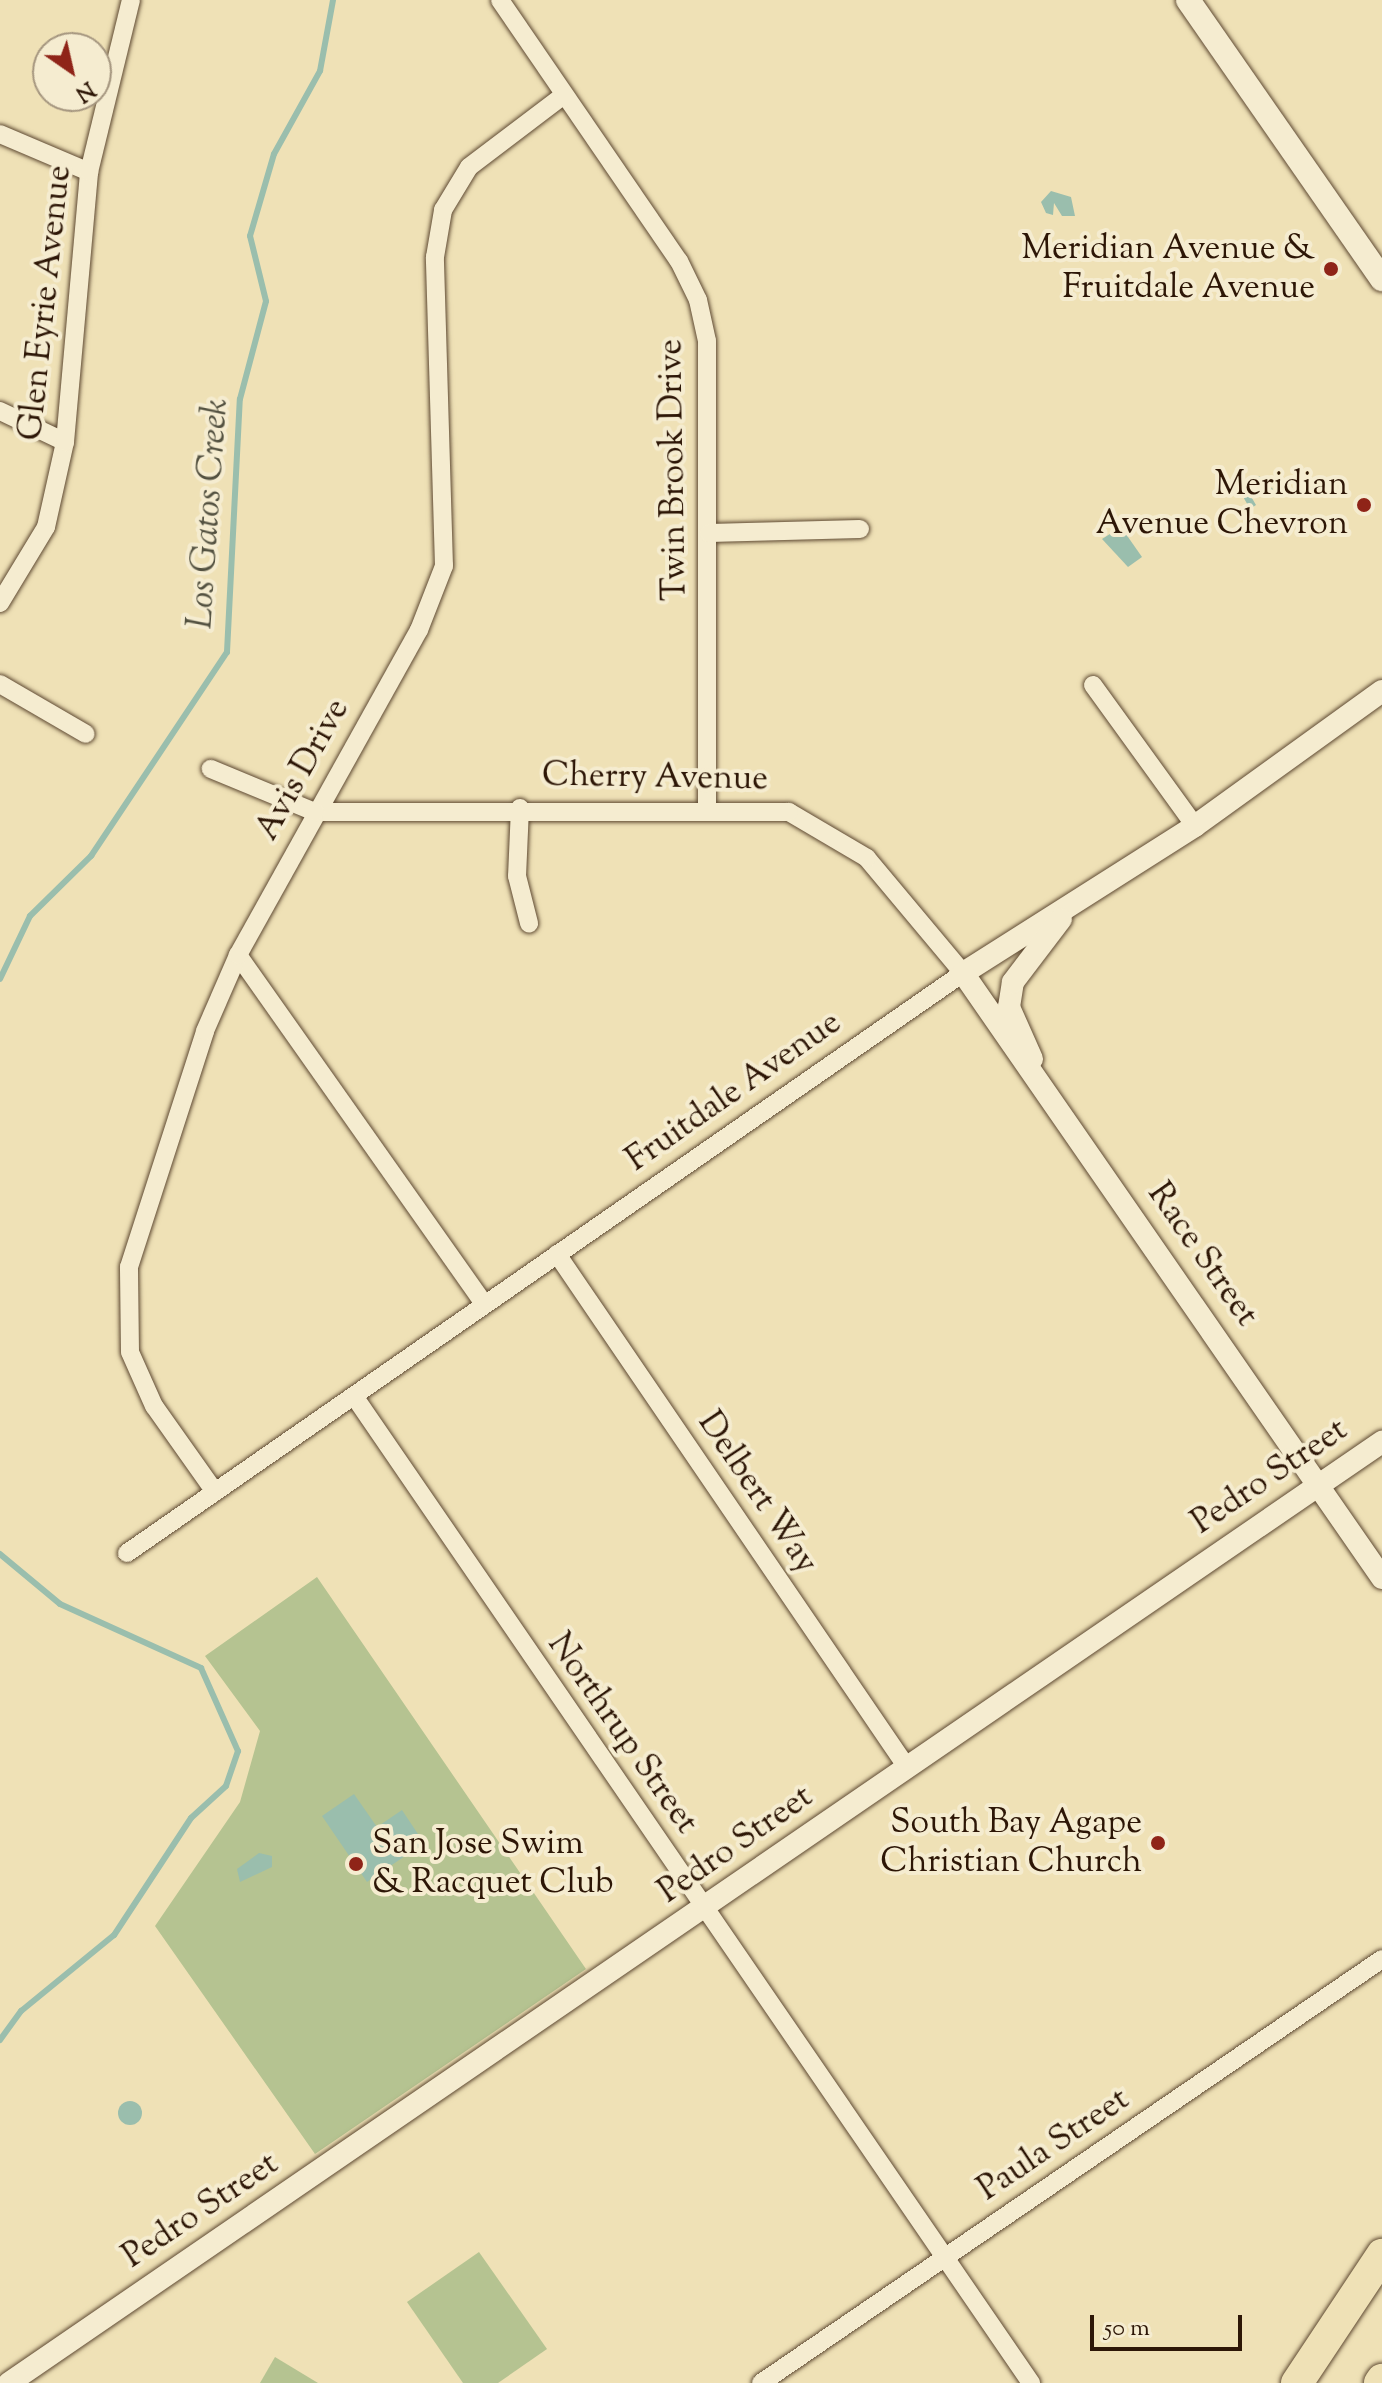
<!DOCTYPE html>
<html>
<head>
<meta charset="utf-8">
<style>
  body { margin:0 }
  #map { position:relative; width:1382px; height:2383px; overflow:hidden; background:#efe1b6; font-family:"Sorts Mill Goudy",serif }
  div>[style] { position:absolute }
  [style*='--x'] { left:calc(var(--x)*1px); top:calc(var(--y)*1px); width:calc(var(--w)*1px); rotate:calc(var(--a)*1deg) }
  .green>* { inset:0; background:#b5c391 }
  .water>* { inset:0; background:#9abead }
  .round { border-radius:50% }
  .stream>* { height:6px; margin:-3px; padding:0 3px; transform-origin:3px; border-radius:3px; background:#9abead }
  .roads { filter:drop-shadow(0 0 2px #5e4932) drop-shadow(0 0 2px #5e4932) }
  .minor>* { height:18px; margin:-9px; padding:0 9px; transform-origin:9px; border-radius:9px; background:#f5ecd0 }
  .tertiary>* { height:22px; margin:-11px; padding:0 11px; transform-origin:11px; border-radius:11px; background:#f5ecd0 }
  .secondary>* { height:24px; margin:-12px; padding:0 12px; transform-origin:12px; border-radius:12px; background:#f5ecd0 }
  .motorway>* { height:32px; margin:-16px; padding:0 16px; transform-origin:16px; border-radius:16px; background:#efe1b6 }
  .dots>* { width:22px; height:22px; translate:-50% -50%; box-sizing:border-box; border:4px solid #f5ecd0; border-radius:50% }
  span { translate:-50% -50%; white-space:nowrap; text-align:center; line-height:1.15; -webkit-text-stroke:8px #f5ecd0; paint-order:stroke }
  .poi-label { font-size:34px; color:#2d1606 }
  .right { translate:-100% -50%; text-align:right }
  .left { translate:0 -50%; text-align:left }
  .street-label { font-size:34px; color:#2d1606 }
  .water-label { font-size:36px; color:#535140; font-style:italic }
  .north { position:absolute; left:32px; top:32px; width:80px; height:80px; box-sizing:border-box; background:#f5ecd0; border:2px solid #a5967f; border-radius:50%; rotate:146deg; font-size:22px; font-weight:700; line-height:32px; text-align:center; color:#2d1606 }
  .north::after { content:''; display:block; margin:auto; width:28px; height:36px; background:#8f2418; clip-path:polygon(50% 0,100% 100%,50% 72%,0 100%) }
  .scale { position:absolute; left:1090px; top:2315px; width:152px; height:36px; box-sizing:border-box; border:4px solid #2d1606; border-top:0; padding-left:10px; font-size:24px; line-height:28px; white-space:nowrap; color:#2d1606; -webkit-text-stroke:6px #f5ecd0; paint-order:stroke }
</style>
</head>
<body>
<div id="map">
  <div class="green">
    <div style="clip-path:polygon(317px 1577px,586px 1969px,315px 2154px,155px 1926px,240px 1802px,260px 1731px,205px 1656px)"></div>
    <div style="clip-path:polygon(479px 2252px,547px 2349px,498px 2383px,463px 2383px,407px 2302px)"></div>
    <div style="clip-path:polygon(275px 2357px,318px 2383px,260px 2383px)"></div>
  </div>
  <div class="water">
    <div style="clip-path:polygon(1051px 191px,1071px 197px,1075px 216px,1062px 216px,1054px 203px,1053px 215px,1046px 213px,1041px 202px)"></div>
    <div style="clip-path:polygon(1259px 476px,1273px 489px,1268px 496px,1249px 493px,1256px 505px,1250px 509px,1237px 486px)"></div>
    <div style="clip-path:polygon(1121px 527px,1142px 557px,1128px 567px,1102px 539px)"></div>
    <div style="clip-path:polygon(354px 1794px,377px 1827px,402px 1810px,424px 1843px,367px 1882px,322px 1816px)"></div>
    <div style="clip-path:polygon(259px 1853px,272px 1856px,272px 1867px,240px 1882px,237px 1869px)"></div>
    <div class="round" style="left:118px;top:2101px;width:24px;height:24px"></div>
  </div>
  <div class="stream">
    <div style="--x:0;--y:979;--w:70;--a:-64.5"></div>
    <div style="--x:30;--y:916;--w:86;--a:-44.5"></div>
    <div style="--x:91;--y:856;--w:245;--a:-56.3"></div>
    <div style="--x:227;--y:652;--w:253;--a:-87.1"></div>
    <div style="--x:240;--y:399;--w:101;--a:-75.1"></div>
    <div style="--x:266;--y:301;--w:67;--a:-103.8"></div>
    <div style="--x:250;--y:236;--w:85;--a:-73.7"></div>
    <div style="--x:274;--y:154;--w:95;--a:-61"></div>
    <div style="--x:320;--y:71;--w:72;--a:-79.6"></div>
    <div style="--x:0;--y:1554;--w:78;--a:39.8"></div>
    <div style="--x:60;--y:1604;--w:155;--a:24.4"></div>
    <div style="--x:201;--y:1668;--w:91;--a:66"></div>
    <div style="--x:238;--y:1751;--w:37;--a:109"></div>
    <div style="--x:226;--y:1786;--w:47;--a:137.6"></div>
    <div style="--x:191;--y:1818;--w:140;--a:123.3"></div>
    <div style="--x:114;--y:1935;--w:120;--a:140.7"></div>
    <div style="--x:21;--y:2011;--w:36;--a:126"></div>
  </div>
  <div class="roads">
    <div class="minor">
      <div style="--x:500;--y:0;--w:316;--a:55.6"></div>
      <div style="--x:679;--y:261;--w:43;--a:64"></div>
      <div style="--x:698;--y:300;--w:42;--a:77.6"></div>
      <div style="--x:707;--y:341;--w:466;--a:90"></div>
      <div style="--x:0;--y:134;--w:97;--a:23.1"></div>
      <div style="--x:0;--y:411;--w:72;--a:25.5"></div>
      <div style="--x:709;--y:533;--w:151;--a:-1.5"></div>
      <div style="--x:0;--y:603;--w:89;--a:-58.8"></div>
      <div style="--x:46;--y:527;--w:87;--a:-77.4"></div>
      <div style="--x:65;--y:442;--w:271;--a:-84.9"></div>
      <div style="--x:89;--y:172;--w:177;--a:-76.3"></div>
      <div style="--x:0;--y:684;--w:99;--a:30.2"></div>
      <div style="--x:1093;--y:685;--w:174;--a:54.1"></div>
      <div style="--x:520;--y:808;--w:68;--a:92.5"></div>
      <div style="--x:517;--y:876;--w:49;--a:75.7"></div>
      <div style="--x:238;--y:955;--w:427;--a:54.8"></div>
      <div style="--x:557;--y:1254;--w:620;--a:55.72"></div>
      <div style="--x:354;--y:1396;--w:1197;--a:55.55"></div>
      <div style="--x:215;--y:1492;--w:105;--a:-125.3"></div>
      <div style="--x:154;--y:1406;--w:59;--a:-114"></div>
      <div style="--x:130;--y:1352;--w:85;--a:-90.7"></div>
      <div style="--x:129;--y:1267;--w:248;--a:-72.1"></div>
      <div style="--x:205;--y:1031;--w:83;--a:-66.5"></div>
      <div style="--x:238;--y:955;--w:372;--a:-60.9"></div>
      <div style="--x:419;--y:630;--w:69;--a:-68.7"></div>
      <div style="--x:444;--y:566;--w:309;--a:-91.7"></div>
      <div style="--x:435;--y:257;--w:48;--a:-80.3"></div>
      <div style="--x:443;--y:210;--w:50;--a:-58.8"></div>
      <div style="--x:469;--y:167;--w:119;--a:-37.2"></div>
      <div style="--x:127;--y:1553;--w:1017;--a:-34.75"></div>
      <div style="--x:963;--y:973;--w:150;--a:-129.9"></div>
      <div style="--x:867;--y:858;--w:91;--a:-149.5"></div>
      <div style="--x:789;--y:812;--w:474;--a:180"></div>
      <div style="--x:315;--y:812;--w:113;--a:-157.5"></div>
      <div style="--x:761;--y:2383;--w:752;--a:-34.32"></div>
    </div>
    <div class="tertiary">
      <div style="--x:1382;--y:691;--w:231;--a:144.2"></div>
      <div style="--x:1195;--y:826;--w:275;--a:147.6"></div>
      <div style="--x:963;--y:973;--w:736;--a:55.29"></div>
      <div style="--x:1032;--y:1059;--w:57;--a:-113.9"></div>
      <div style="--x:1009;--y:1007;--w:25;--a:-81"></div>
      <div style="--x:1013;--y:982;--w:79;--a:-52.7"></div>
      <div style="--x:9;--y:2383;--w:1665;--a:-34.43"></div>
    </div>
    <div class="secondary">
      <div style="--x:1188;--y:0;--w:340;--a:55.2"></div>
    </div>
    <div class="motorway">
      <div style="--x:1297;--y:2383;--w:154;--a:-56.4"></div>
      <div style="--x:1380;--y:2383;--w:4;--a:-56"></div>
    </div>
  </div>
  <div class="dots">
    <div style="left:1331px;top:269px;background:#8f2418"></div>
    <div style="left:1364px;top:505px;background:#8f2418"></div>
    <div style="left:1158px;top:1843px;background:#8f2418"></div>
    <div style="left:356px;top:1864px;background:#8f2418"></div>
  </div>
  <div class="poi-label">
    <span class="right" style="left:1315px;top:269px">Meridian Avenue &amp;<br>Fruitdale Avenue</span>
    <span class="right" style="left:1348px;top:505px">Meridian<br>Avenue Chevron</span>
    <span class="right" style="left:1142px;top:1843px">South Bay Agape<br>Christian Church</span>
    <span class="left" style="left:372px;top:1864px">San Jose Swim<br>&amp; Racquet Club</span>
  </div>
  <div class="street-label">
    <span style="left:46px;top:303px;rotate:-84deg">Glen Eyrie Avenue</span>
    <span style="left:674px;top:470px;rotate:-91deg">Twin Brook Drive</span>
    <span style="left:303px;top:770px;rotate:-61deg">Avis Drive</span>
    <span style="left:655px;top:778px;rotate:1deg">Cherry Avenue</span>
    <span style="left:734px;top:1092px;rotate:-35deg">Fruitdale Avenue</span>
    <span style="left:1202px;top:1255px;rotate:55deg">Race Street</span>
    <span style="left:1270px;top:1477px;rotate:-34deg">Pedro Street</span>
    <span style="left:757px;top:1493px;rotate:56deg">Delbert Way</span>
    <span style="left:622px;top:1734px;rotate:55deg">Northrup Street</span>
    <span style="left:736px;top:1845px;rotate:-35deg">Pedro Street</span>
    <span style="left:1054px;top:2145px;rotate:-34deg">Paula Street</span>
    <span style="left:201px;top:2211px;rotate:-34deg">Pedro Street</span>
  </div>
  <div class="water-label">
    <span style="left:210px;top:514px;rotate:-86deg">Los Gatos Creek</span>
  </div>
  <div class="north">N</div>
  <div class="scale">50 m</div>
</div>
</body>
</html>
